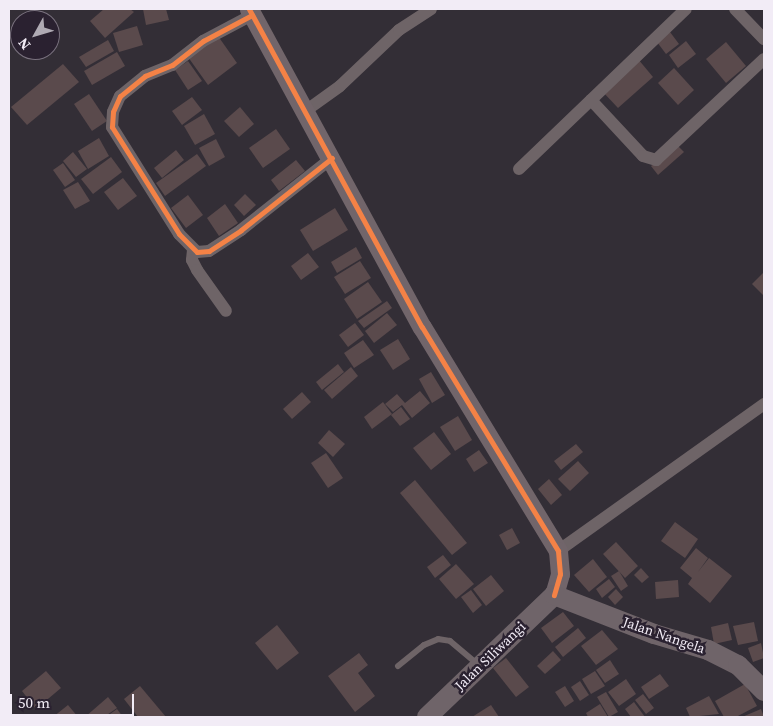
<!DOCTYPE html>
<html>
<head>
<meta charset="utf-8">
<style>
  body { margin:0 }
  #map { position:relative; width:773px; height:726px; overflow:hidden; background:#332e36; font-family:"Source Serif 4",serif }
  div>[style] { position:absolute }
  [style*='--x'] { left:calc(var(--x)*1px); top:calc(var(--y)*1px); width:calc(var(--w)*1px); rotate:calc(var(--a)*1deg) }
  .building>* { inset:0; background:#5a4a4c }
  .lane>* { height:6px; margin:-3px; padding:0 3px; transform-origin:3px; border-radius:3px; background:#6e6467 }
  .street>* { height:12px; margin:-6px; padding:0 6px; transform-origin:6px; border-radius:6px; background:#6e6467 }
  .secondary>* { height:19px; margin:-9.5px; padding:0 9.5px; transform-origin:9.5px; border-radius:9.5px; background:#71656a }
  .primary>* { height:20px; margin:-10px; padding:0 10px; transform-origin:10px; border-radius:10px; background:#6f6469 }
  .cycleway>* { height:5px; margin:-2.5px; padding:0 2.5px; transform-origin:2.5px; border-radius:2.5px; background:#f48246 }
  span { translate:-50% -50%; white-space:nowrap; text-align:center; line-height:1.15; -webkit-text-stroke:5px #2a2130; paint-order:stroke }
  .street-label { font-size:14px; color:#f2ecf6 }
  .frame { position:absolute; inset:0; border:10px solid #f2ecf6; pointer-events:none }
  .north { position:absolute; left:10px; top:10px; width:50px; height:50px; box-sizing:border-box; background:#2a2130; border:1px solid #7a727f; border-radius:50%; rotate:231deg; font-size:14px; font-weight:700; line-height:20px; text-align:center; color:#f2ecf6 }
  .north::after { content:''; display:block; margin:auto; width:18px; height:22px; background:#afaab3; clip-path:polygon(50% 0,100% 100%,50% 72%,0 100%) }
  .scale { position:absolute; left:10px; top:694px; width:124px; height:22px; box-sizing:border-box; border:2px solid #f2ecf6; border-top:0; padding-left:6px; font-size:15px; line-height:18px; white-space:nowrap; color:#f2ecf6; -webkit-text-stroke:4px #2a2130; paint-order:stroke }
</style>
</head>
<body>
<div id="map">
  <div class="building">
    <div style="clip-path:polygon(104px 9px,130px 9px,134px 12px,105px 38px,90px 21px)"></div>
    <div style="clip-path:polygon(143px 9px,166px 9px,169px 20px,146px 25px)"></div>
    <div style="clip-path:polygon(137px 26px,143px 45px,119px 52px,113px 33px)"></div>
    <div style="clip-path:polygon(670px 32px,679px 44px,666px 54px,657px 42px)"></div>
    <div style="clip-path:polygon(218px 36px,237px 63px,208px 85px,188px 57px)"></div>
    <div style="clip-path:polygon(108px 40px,114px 51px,86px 67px,79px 57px)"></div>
    <div style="clip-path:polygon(686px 41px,696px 54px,678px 68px,669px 55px)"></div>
    <div style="clip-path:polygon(726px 42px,746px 66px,726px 83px,706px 59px)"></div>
    <div style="clip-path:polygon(117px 52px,125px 66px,92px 85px,84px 71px)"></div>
    <div style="clip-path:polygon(638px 59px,653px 77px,618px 108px,602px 91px)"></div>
    <div style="clip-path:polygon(188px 61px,202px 81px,188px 90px,175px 70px)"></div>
    <div style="clip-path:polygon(63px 64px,79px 82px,27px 125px,11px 107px)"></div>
    <div style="clip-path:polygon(674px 68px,694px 90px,678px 105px,658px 83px)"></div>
    <div style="clip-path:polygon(89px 94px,107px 121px,92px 131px,74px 104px)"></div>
    <div style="clip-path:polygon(192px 97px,202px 110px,182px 125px,172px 111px)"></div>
    <div style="clip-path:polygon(240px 107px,254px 124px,239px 137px,224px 121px)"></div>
    <div style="clip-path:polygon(204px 114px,215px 134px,195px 145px,184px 126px)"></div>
    <div style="clip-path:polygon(276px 129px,290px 149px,263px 168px,249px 148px)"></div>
    <div style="clip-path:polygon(99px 138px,109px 156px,88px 169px,78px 151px)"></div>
    <div style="clip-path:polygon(216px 139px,225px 157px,209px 166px,199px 148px)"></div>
    <div style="clip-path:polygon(676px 144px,684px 152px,658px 175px,651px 166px)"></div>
    <div style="clip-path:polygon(176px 150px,184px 160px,162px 178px,154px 168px)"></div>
    <div style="clip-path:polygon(73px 152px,87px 169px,76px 177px,63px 161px)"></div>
    <div style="clip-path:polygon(197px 154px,206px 166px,165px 196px,156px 183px)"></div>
    <div style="clip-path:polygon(111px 157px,122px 172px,93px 194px,81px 179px)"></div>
    <div style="clip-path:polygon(296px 160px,305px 171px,279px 191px,271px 180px)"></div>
    <div style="clip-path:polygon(63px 163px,75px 180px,65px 187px,53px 170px)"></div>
    <div style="clip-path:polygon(123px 178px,137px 196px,118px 210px,104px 192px)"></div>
    <div style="clip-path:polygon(78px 182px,90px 201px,75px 209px,63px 190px)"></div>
    <div style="clip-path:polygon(245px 194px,256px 205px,244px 216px,234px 205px)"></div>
    <div style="clip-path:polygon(188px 195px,203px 215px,186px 228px,171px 208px)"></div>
    <div style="clip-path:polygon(225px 204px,238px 223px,219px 236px,207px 218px)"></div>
    <div style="clip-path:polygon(335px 208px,348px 230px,313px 251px,300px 230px)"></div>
    <div style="clip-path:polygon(356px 247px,362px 258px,337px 273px,331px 262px)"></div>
    <div style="clip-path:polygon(308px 253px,319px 267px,301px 280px,291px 266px)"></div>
    <div style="clip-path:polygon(360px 261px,371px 278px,345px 294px,334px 277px)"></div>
    <div style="clip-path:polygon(764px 272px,764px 296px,752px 284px)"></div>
    <div style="clip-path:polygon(368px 282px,382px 302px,357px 319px,344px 299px)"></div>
    <div style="clip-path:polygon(387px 301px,392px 308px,364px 328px,358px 321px)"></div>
    <div style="clip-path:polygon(387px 313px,397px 325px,374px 343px,365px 331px)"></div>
    <div style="clip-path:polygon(355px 323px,364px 335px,348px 347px,339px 335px)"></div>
    <div style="clip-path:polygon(398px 339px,410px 359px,393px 370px,380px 350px)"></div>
    <div style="clip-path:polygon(363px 340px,374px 355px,354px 368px,344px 353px)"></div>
    <div style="clip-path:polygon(338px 364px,344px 372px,322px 390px,316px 382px)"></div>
    <div style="clip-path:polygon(351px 367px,358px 376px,332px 399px,324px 390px)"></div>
    <div style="clip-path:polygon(431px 372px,445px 395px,432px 403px,419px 379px)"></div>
    <div style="clip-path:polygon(420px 391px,430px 403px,412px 418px,402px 405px,393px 412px,385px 404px,397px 394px,405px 403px)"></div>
    <div style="clip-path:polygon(302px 392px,311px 402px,292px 419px,283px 409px)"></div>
    <div style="clip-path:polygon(383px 402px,392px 414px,372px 429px,364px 417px)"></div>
    <div style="clip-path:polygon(401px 407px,410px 419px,400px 426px,391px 415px)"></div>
    <div style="clip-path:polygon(458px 416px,472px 440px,455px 451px,440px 427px)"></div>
    <div style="clip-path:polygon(329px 430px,345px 444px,333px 457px,318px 443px)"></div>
    <div style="clip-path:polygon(434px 432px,451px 454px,431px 470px,413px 448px)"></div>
    <div style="clip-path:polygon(576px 444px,583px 452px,561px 470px,554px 461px)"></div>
    <div style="clip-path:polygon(479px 450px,488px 463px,474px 472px,466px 459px)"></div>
    <div style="clip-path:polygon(326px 453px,343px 478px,328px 488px,311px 463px)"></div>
    <div style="clip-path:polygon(578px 461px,589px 473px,570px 491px,558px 479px)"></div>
    <div style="clip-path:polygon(549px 479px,562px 495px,551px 505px,538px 489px)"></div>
    <div style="clip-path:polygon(415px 480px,467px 543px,452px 555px,400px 493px)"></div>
    <div style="clip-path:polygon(675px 522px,698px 539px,685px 558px,661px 541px)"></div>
    <div style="clip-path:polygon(512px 528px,520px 543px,507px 550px,499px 535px)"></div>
    <div style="clip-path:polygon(616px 542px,638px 566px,625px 578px,603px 554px)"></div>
    <div style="clip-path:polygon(696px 548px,708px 558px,698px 572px,709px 558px,732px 576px,710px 603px,688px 584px,692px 578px,680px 568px)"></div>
    <div style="clip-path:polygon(443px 555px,451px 565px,435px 578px,427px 567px)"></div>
    <div style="clip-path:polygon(593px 559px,607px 577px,589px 592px,574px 575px)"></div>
    <div style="clip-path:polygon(456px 564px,474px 584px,456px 599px,439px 579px)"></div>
    <div style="clip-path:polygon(641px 568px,649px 577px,642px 583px,634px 575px)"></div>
    <div style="clip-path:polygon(619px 571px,628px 586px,621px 591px,611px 576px)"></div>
    <div style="clip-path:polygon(491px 575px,504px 591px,486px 606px,473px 589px)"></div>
    <div style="clip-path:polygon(609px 579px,615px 587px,602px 598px,596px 589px)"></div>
    <div style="clip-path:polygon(678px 580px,679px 597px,656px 599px,655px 582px)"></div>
    <div style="clip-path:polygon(616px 589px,623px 597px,615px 605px,608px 597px)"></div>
    <div style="clip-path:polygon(471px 590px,482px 605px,473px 613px,461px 597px)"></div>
    <div style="clip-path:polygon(563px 612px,574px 626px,552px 643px,541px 628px)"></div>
    <div style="clip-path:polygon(754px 622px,758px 641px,738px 645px,733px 626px)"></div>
    <div style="clip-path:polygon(728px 623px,732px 640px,714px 644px,711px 627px)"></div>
    <div style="clip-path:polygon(277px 625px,299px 653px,277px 670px,255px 643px)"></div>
    <div style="clip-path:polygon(578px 628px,586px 638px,563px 657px,555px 647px)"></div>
    <div style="clip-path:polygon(602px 630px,618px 649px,596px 665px,581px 646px)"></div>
    <div style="clip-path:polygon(761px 643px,764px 658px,753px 662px,748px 648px)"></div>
    <div style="clip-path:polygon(553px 651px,561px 660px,545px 674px,537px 666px)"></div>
    <div style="clip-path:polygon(359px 653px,368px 665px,358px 673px,375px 696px,355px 712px,328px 676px)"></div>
    <div style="clip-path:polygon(506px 658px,529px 687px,516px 697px,493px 668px)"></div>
    <div style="clip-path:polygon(610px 660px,619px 674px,605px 683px,596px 670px)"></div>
    <div style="clip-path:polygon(46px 671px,61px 688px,36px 709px,22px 691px)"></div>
    <div style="clip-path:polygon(595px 671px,605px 686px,591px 694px,582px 679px)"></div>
    <div style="clip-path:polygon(660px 674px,669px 686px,649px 699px,641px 687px)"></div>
    <div style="clip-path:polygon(626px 679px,636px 694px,619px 706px,608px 692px)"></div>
    <div style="clip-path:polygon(580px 681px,589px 695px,580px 701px,571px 687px)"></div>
    <div style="clip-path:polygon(745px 684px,757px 706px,736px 717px,724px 717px,715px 701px)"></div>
    <div style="clip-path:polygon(140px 686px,166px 717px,138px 717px,124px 699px)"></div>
    <div style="clip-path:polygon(565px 686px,574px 701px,565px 707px,555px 692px)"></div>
    <div style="clip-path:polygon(606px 692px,618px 712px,609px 717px,597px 697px)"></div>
    <div style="clip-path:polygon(643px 694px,654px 708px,646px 714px,635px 700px)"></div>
    <div style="clip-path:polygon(709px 696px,719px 714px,690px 717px,686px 708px)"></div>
    <div style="clip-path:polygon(108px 697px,117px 708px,104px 717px,85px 717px)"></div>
    <div style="clip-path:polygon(634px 702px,645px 717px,631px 717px,625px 709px)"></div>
    <div style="clip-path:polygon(600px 704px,608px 717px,588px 717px,586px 713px)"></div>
    <div style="clip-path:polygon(68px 705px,78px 717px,53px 717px)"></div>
    <div style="clip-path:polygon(491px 705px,499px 717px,472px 717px)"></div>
    <div style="clip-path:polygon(117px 709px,123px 717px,106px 717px)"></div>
    <div style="clip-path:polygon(761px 709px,764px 717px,742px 717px)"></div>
  </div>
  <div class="lane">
    <div style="--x:398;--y:666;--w:33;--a:-39"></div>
    <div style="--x:424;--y:645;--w:15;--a:-23"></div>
    <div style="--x:438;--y:639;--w:12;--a:9"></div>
    <div style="--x:450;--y:641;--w:38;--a:40"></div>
  </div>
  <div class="street">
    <div style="--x:735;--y:9;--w:42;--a:46"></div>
    <div style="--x:252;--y:15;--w:55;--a:152"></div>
    <div style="--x:203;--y:41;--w:39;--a:142"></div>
    <div style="--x:172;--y:65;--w:29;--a:158"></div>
    <div style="--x:145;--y:76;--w:32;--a:141"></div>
    <div style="--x:120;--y:96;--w:17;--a:114"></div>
    <div style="--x:113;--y:112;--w:15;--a:94"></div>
    <div style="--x:112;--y:127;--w:126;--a:57.9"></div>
    <div style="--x:179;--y:234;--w:25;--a:45"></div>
    <div style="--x:197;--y:252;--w:12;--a:-5"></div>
    <div style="--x:209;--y:251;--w:38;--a:-33"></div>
    <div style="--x:241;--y:230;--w:116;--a:-38.4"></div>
    <div style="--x:591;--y:100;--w:76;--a:47.1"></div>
    <div style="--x:643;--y:156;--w:14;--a:17"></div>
    <div style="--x:656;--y:160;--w:148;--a:-43.1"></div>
    <div style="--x:304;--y:112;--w:44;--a:-35.8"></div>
    <div style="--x:340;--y:86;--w:81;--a:-43.5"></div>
    <div style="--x:399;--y:30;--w:38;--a:-33"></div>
    <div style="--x:519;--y:169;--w:231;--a:-43.8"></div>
    <div style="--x:193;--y:250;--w:10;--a:96"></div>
    <div style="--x:192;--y:260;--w:11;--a:63"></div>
    <div style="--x:197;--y:270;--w:50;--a:54.7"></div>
    <div style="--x:558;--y:551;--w:253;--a:-35.5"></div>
  </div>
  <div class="secondary">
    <div style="--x:249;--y:9;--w:362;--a:61.5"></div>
    <div style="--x:422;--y:327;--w:262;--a:58.7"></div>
    <div style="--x:558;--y:551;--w:23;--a:85"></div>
    <div style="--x:560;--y:574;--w:22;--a:106"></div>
  </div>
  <div class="primary">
    <div style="--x:427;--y:717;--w:176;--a:-43.8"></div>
    <div style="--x:554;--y:595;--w:107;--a:21.3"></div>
    <div style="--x:654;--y:634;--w:56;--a:16.5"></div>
    <div style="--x:708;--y:650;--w:34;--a:27"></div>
    <div style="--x:738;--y:665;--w:37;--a:45"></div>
  </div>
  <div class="cycleway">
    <div style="--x:249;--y:9;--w:362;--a:61.5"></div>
    <div style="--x:422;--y:327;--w:262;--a:58.7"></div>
    <div style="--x:558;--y:551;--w:23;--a:85"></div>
    <div style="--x:560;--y:574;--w:22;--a:106"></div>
    <div style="--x:252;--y:15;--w:55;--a:152"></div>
    <div style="--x:203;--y:41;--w:39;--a:142"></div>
    <div style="--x:172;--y:65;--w:29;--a:158"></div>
    <div style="--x:145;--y:76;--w:32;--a:141"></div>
    <div style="--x:120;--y:96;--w:17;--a:114"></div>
    <div style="--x:113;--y:112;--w:15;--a:94"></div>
    <div style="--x:112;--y:127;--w:126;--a:57.9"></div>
    <div style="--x:179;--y:234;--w:25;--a:45"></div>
    <div style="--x:197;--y:252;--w:12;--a:-5"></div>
    <div style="--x:209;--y:251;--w:38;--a:-33"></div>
    <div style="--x:241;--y:230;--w:116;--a:-38.4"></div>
  </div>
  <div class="street-label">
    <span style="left:664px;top:635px;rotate:19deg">Jalan Nangela</span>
    <span style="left:490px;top:656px;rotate:-44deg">Jalan Siliwangi</span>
  </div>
  <div class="frame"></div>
  <div class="north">N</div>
  <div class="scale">50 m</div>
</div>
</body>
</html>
